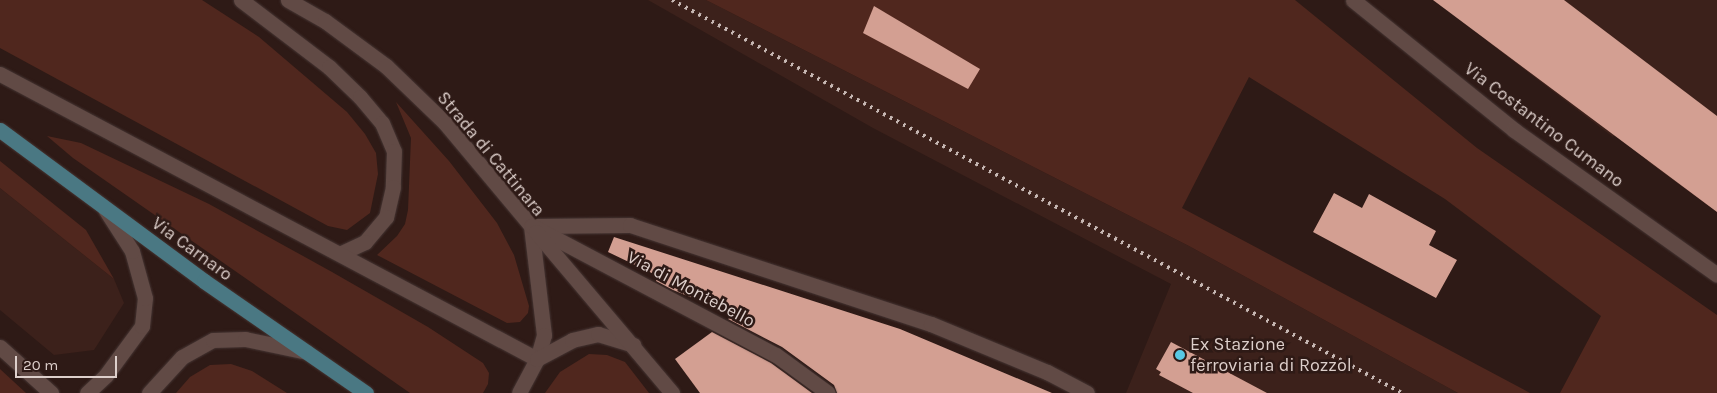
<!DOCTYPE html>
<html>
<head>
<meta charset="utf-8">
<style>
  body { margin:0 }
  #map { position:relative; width:1717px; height:393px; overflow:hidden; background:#2e1a16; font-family:Karla,sans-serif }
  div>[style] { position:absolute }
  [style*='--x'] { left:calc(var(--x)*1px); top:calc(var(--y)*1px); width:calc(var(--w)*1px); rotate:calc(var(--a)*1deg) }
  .built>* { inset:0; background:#3c211b }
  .green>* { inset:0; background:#50271e }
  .building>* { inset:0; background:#d39f92 }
  .roads { filter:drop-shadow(0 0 1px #453533) drop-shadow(0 0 1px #453533) }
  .minor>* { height:15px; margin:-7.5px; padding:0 7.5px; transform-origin:7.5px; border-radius:7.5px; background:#614a45 }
  .major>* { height:15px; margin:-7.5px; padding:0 7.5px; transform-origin:7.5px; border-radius:7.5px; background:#4a7883 }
  .rail>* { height:4px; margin-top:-2px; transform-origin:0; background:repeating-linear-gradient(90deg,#c6b7b3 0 2.5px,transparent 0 7.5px) }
  .dots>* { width:14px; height:14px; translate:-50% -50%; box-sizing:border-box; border:2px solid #2e1a16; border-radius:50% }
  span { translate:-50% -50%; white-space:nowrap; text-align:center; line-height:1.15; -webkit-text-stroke:5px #2e1a16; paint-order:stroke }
  .street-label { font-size:18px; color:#ddcfcb }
  .poi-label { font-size:18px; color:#ddcfcb }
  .left { translate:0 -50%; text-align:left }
  .scale { position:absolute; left:15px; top:356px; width:102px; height:22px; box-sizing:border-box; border:2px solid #ddcfcb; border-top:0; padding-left:6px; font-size:15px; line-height:18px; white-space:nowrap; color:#ddcfcb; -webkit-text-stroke:4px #2e1a16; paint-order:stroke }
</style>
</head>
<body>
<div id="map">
  <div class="built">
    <div style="clip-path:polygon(648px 0,706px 0,1189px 246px,1458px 393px,1126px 393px,1171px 284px,873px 128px)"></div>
    <div style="clip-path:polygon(1433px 0,1717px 0,1717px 212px,1647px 161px,1649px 158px,1617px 132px,1613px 137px,1487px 41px,1490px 35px)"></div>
    <div style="clip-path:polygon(0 188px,114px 279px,124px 303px,94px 350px,54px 355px,0 310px)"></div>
  </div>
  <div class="green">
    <div style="clip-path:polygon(0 0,202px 0,259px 37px,347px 112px,365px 134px,376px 153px,378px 174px,370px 213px,347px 230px,328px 226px,0 48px)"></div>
    <div style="clip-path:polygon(706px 0,1295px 0,1477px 148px,1717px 315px,1717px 393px,1560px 393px,1601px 316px,1445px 199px,1249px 77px,1182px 208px,1530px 393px,1458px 393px,1189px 246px)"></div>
    <div style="clip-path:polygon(396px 102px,449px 161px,497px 223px,514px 255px,529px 306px,528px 313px,520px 322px,507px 323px,377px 255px,397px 236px,405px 224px,408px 210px,411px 138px)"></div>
    <div style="clip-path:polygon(47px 136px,81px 143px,209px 204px,332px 272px,428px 327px,483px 363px,489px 373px,488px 384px,483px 393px,410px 393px,73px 158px)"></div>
    <div style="clip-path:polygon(0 161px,86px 230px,114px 279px,0 188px)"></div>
    <div style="clip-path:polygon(589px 354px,607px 355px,625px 362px,649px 393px,545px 393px,560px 372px)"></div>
    <div style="clip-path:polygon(231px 364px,252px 371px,287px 393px,176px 393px,190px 377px,210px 365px)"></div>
    <div style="clip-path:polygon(0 369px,26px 393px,0 393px)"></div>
  </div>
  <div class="building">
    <div style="clip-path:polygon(1433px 0,1564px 0,1717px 116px,1717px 212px)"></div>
    <div style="clip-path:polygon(874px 6px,980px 69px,968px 89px,863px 33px)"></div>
    <div style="clip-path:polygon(1334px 193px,1362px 208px,1369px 194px,1436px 231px,1429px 245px,1457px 260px,1436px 298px,1313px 232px)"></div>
    <div style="clip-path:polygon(614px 237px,900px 329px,1052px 393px,837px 393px,834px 385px,782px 347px,728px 319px,734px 315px,673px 290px,656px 281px,658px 276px,608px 252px)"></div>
    <div style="clip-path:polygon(712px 332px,771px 363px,812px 393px,700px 393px,675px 359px)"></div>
    <div style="clip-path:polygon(1171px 342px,1267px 393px,1193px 393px,1159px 375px,1161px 372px,1156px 369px)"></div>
  </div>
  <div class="roads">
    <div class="minor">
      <div style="--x:241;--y:0;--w:111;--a:37.3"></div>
      <div style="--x:329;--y:67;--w:43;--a:44.1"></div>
      <div style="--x:360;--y:97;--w:34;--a:50"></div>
      <div style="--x:382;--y:123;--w:30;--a:67"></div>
      <div style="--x:394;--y:151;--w:36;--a:92"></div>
      <div style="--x:393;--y:187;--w:31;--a:103"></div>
      <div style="--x:386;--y:217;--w:33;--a:130"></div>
      <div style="--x:365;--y:242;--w:26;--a:155"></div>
      <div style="--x:288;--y:0;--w:43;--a:29.6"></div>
      <div style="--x:325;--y:21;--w:76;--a:36.4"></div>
      <div style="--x:386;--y:66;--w:82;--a:44"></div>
      <div style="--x:445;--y:123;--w:134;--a:50.1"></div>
      <div style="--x:531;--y:226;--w:110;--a:83.2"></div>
      <div style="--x:544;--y:335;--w:25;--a:106"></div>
      <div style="--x:537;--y:359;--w:38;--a:118"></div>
      <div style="--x:1353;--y:0;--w:207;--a:38.9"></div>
      <div style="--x:1514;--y:130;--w:249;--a:35.5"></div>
      <div style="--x:0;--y:74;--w:608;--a:27.96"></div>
      <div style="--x:537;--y:359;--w:40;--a:-28"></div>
      <div style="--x:572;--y:340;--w:27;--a:-13"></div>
      <div style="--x:598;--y:334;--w:37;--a:17"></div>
      <div style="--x:531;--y:226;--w:99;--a:-0.6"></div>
      <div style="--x:630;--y:225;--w:317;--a:18.2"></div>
      <div style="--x:931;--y:324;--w:126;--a:22.5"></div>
      <div style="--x:1047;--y:372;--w:45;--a:27.7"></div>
      <div style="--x:532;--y:226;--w:276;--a:27.9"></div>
      <div style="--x:776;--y:355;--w:64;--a:36.2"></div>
      <div style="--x:536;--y:232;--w:211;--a:49.8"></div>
      <div style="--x:0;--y:347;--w:69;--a:42"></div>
      <div style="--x:87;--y:393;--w:26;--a:-43"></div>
      <div style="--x:106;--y:375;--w:61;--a:-53.7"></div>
      <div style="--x:142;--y:326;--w:28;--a:-84"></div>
      <div style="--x:145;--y:298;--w:49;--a:-105.5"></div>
      <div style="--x:132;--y:251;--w:50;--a:-122.7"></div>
      <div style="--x:149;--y:393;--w:49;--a:-47.5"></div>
      <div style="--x:182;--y:357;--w:35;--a:-29"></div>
      <div style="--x:213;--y:340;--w:32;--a:-2"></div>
      <div style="--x:245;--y:339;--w:63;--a:11.8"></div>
    </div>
    <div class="major">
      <div style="--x:0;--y:130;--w:254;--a:36.5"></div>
      <div style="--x:204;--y:281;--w:197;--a:34.7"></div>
    </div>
  </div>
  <div class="rail">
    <div style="--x:672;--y:0;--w:829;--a:28.3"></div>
  </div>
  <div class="dots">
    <div style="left:1180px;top:355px;background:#58c8e4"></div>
  </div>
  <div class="street-label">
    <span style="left:1544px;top:125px;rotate:37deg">Via Costantino Cumano</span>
    <span style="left:491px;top:154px;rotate:50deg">Strada di Cattinara</span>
    <span style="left:192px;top:249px;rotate:36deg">Via Carnaro</span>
    <span style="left:691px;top:289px;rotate:28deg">Via di Montebello</span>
  </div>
  <div class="poi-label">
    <span class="left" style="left:1190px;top:355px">Ex Stazione<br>ferroviaria di Rozzol</span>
  </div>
  <div class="scale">20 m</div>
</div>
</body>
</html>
